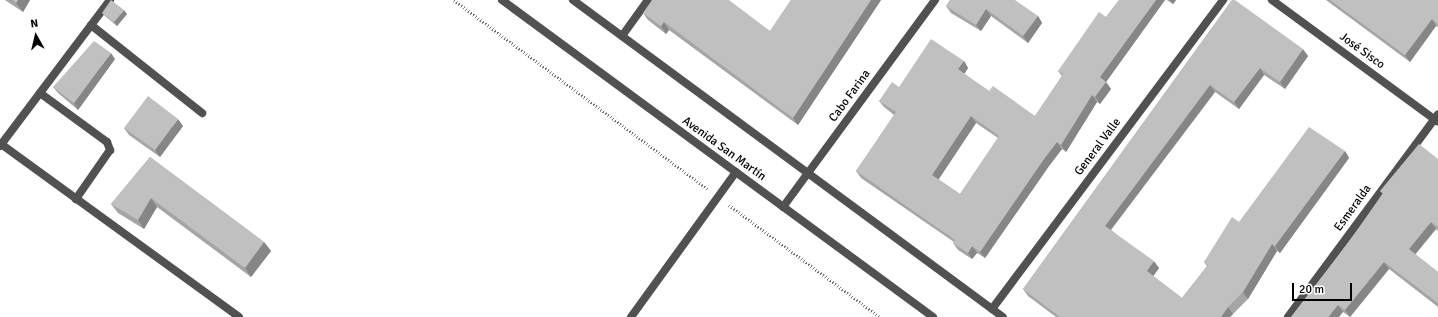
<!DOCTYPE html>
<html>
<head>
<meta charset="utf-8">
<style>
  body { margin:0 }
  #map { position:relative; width:1438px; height:317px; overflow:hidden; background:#fff; font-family:Signika,sans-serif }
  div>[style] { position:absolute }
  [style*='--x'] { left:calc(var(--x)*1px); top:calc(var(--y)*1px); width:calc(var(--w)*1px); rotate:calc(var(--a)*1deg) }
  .path>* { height:2.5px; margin-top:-1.25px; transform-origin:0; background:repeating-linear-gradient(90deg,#737373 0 1px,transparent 0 3px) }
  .service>* { height:8px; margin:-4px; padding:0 4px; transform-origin:4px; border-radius:4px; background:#515151 }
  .minor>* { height:8px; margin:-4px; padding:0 4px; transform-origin:4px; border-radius:4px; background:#515151 }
  .tertiary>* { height:8px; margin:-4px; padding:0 4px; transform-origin:4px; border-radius:4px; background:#515151 }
  .wall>* { inset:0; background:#a5a5a5 }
  .shaded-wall>* { inset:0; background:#868686 }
  .building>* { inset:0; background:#c0c0c0 }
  span { translate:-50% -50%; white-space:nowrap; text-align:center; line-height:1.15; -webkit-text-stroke:3px #fff; paint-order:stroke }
  .street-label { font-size:12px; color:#000 }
  .north { position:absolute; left:16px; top:16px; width:40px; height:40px; -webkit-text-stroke:3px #fff; paint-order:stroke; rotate:352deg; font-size:11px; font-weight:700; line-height:16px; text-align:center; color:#000 }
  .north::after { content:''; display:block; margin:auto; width:14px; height:18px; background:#000; clip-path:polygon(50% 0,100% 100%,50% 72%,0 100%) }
  .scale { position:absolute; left:1292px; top:283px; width:60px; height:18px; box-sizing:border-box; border:2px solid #000; border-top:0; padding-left:5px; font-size:12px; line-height:14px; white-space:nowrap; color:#000; -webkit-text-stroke:3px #fff; paint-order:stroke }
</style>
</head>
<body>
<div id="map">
  <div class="path">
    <div style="--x:454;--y:0;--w:317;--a:36.7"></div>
    <div style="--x:729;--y:205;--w:188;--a:36.6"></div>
  </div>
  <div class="service">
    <div style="--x:91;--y:25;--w:142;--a:38.4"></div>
    <div style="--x:40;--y:93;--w:83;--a:36.2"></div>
    <div style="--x:107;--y:142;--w:9;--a:69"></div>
    <div style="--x:110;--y:150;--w:60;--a:124.8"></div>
    <div style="--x:1;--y:144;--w:294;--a:36"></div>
    <div style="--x:631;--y:317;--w:179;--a:-54.1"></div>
  </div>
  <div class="minor">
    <div style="--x:573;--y:0;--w:534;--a:36.4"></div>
    <div style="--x:1272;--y:0;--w:205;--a:36.3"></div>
    <div style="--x:622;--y:36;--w:44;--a:-54.2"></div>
    <div style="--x:0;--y:146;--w:183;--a:-53"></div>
    <div style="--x:783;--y:207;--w:257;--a:-53.7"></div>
    <div style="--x:992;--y:309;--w:386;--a:-53.2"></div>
    <div style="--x:1288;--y:317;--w:252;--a:-53.5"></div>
  </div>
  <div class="tertiary">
    <div style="--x:502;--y:0;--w:535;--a:36.33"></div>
  </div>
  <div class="wall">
    <div style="clip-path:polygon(5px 0,30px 0,23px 12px)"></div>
    <div style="clip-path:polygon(791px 0,881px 0,798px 125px,669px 30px,666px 34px,648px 20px,643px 13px,770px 31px)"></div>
    <div style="clip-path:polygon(950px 0,1038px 16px,1042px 23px,1028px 43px,991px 16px,981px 31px,951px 13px,946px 6px)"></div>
    <div style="clip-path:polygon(evenodd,1119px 0,1165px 0,1106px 82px,1111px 89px,1100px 104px,1097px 102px,1066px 152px,1062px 149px,1049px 166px,985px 258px,977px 253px,972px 259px,958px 250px,953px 243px,954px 242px,861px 178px,856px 171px,894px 115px,884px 107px,879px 101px,899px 87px,964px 61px,968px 68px,964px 74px,989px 91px,1035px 116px,1062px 76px,1058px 71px,1106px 17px,1119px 0,976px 123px,998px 138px,960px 194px,938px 179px,976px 123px)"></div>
    <div style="clip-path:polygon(1167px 0,1176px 0,1173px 4px)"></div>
    <div style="clip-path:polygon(1232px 0,1308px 56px,1285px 89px,1264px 75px,1239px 109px,1215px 92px,1111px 230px,1159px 268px,1153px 276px,1182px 298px,1207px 266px,1204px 262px,1239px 222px,1345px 151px,1349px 158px,1280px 253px,1277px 251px,1248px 299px,1230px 317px,1056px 317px,1028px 296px,1023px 289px)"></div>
    <div style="clip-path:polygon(1326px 0,1438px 0,1438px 27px,1436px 26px,1410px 62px)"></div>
    <div style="clip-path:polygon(102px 13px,127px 14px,117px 26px,105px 16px)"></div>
    <div style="clip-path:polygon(115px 59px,78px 110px,58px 93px,53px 87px)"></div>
    <div style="clip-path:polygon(183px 126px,160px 157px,129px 135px,124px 128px)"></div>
    <div style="clip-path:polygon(150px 157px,264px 242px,271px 251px,251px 277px,157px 207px,144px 229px,118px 213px,111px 204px)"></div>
    <div style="clip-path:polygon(1438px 159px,1438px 231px,1436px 229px,1415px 254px,1438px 272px,1438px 307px,1389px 269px,1350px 317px,1343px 312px,1291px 317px,1351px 239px,1383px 194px,1380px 191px)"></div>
  </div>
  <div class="shaded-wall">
    <div style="clip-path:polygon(18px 0,30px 0,23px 12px,16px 3px)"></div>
    <div style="clip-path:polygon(871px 0,881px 0,798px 125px,793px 118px)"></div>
    <div style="clip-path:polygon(1156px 0,1165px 0,1106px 82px,1111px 89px,1100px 104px,1095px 97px,1100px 77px)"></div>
    <div style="clip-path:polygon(1169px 0,1176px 0,1173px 4px)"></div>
    <div style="clip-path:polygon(986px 9px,991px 16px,981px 31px,976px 25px)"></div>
    <div style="clip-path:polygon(124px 10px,127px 14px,117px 26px,114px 22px)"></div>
    <div style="clip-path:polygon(1038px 16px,1042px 23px,1028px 43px,1023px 36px)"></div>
    <div style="clip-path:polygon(1432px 19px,1436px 26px,1410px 62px,1405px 55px)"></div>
    <div style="clip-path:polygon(664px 22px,669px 30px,666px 34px,661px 26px)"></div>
    <div style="clip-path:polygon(1303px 49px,1308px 56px,1285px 89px,1280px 82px)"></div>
    <div style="clip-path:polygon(111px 53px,115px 59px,78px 110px,74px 103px)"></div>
    <div style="clip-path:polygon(964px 61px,968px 68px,963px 76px,958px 69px)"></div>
    <div style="clip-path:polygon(1260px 68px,1264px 75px,1239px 109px,1234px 102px)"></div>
    <div style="clip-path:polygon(1210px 85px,1215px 92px,1109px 232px,1105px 226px)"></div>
    <div style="clip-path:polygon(1092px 95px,1097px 102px,1066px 152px,1061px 145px)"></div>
    <div style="clip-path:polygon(971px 116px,976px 123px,937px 182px,932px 175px)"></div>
    <div style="clip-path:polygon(178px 119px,183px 126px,160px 157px,155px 150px)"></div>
    <div style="clip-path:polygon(1057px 142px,1062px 149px,1049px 166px,985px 258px,980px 252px,1044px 159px)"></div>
    <div style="clip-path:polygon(1345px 151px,1349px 158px,1280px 253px,1275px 246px)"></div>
    <div style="clip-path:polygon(151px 198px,157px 207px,144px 229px,138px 220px)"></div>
    <div style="clip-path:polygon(1431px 222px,1436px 229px,1414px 256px,1409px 249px)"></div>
    <div style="clip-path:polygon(264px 242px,271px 251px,251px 277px,245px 268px)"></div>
    <div style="clip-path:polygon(1272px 244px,1277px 251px,1248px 299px,1243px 292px)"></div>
    <div style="clip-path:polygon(972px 246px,977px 253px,972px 259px,968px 253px)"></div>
    <div style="clip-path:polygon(1154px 261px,1159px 268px,1152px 278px,1147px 271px)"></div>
    <div style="clip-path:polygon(1384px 262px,1389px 269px,1350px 317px,1345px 310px)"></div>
    <div style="clip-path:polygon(1338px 305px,1343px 312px,1339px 317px,1328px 317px)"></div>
    <div style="clip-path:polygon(1228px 307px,1233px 314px,1230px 317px,1221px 317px)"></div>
  </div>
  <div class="building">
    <div style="clip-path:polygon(13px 0,18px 0,16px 3px)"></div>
    <div style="clip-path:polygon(111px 0,124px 10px,114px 22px,102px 13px)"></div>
    <div style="clip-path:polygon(652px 0,729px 0,770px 31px,791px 0,871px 0,793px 118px,664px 22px,661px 26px,643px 13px)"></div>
    <div style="clip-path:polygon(950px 0,1015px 0,1038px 16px,1023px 36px,986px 9px,976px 25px,946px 6px)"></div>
    <div style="clip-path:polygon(evenodd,1119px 0,1156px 0,1100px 77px,1106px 82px,1095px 97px,1092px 95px,1061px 145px,1057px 142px,1044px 159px,980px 252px,972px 246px,968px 253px,953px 243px,955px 240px,856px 171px,896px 112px,879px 101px,892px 82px,899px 87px,931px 39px,964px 61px,958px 69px,989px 91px,993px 86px,1035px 116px,1063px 74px,1058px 71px,1099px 12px,1106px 17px,1119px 0,971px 116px,999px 136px,960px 194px,932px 175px,971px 116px)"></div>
    <div style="clip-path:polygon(1232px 0,1235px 0,1303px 49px,1280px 82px,1260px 68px,1234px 102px,1210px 85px,1105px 226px,1154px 261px,1147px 271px,1182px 298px,1208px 265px,1204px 262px,1232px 217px,1239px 222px,1309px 127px,1345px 151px,1275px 246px,1272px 244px,1243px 292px,1228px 307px,1221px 317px,1060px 317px,1023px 289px)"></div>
    <div style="clip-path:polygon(1330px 0,1438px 0,1438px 24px,1432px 19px,1405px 55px)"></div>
    <div style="clip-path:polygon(94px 41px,111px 53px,74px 103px,53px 87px)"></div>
    <div style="clip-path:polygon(148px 96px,178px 119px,155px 150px,124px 128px)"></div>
    <div style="clip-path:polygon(1419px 144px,1438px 159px,1438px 227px,1431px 222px,1409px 249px,1438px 272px,1438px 303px,1384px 262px,1345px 310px,1338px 305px,1328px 317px,1291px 317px,1351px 239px,1383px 193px,1380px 191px)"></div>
    <div style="clip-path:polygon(150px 157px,264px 242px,245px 268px,151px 198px,138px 220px,111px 204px)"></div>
  </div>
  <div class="street-label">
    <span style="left:1362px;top:51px;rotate:36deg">José Sisco</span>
    <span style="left:850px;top:96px;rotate:-54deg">Cabo Farina</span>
    <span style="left:1098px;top:147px;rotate:-53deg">General Valle</span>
    <span style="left:724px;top:149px;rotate:36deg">Avenida San Martín</span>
    <span style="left:1353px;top:208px;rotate:-54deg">Esmeralda</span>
  </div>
  <div class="north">N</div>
  <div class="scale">20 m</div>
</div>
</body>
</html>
